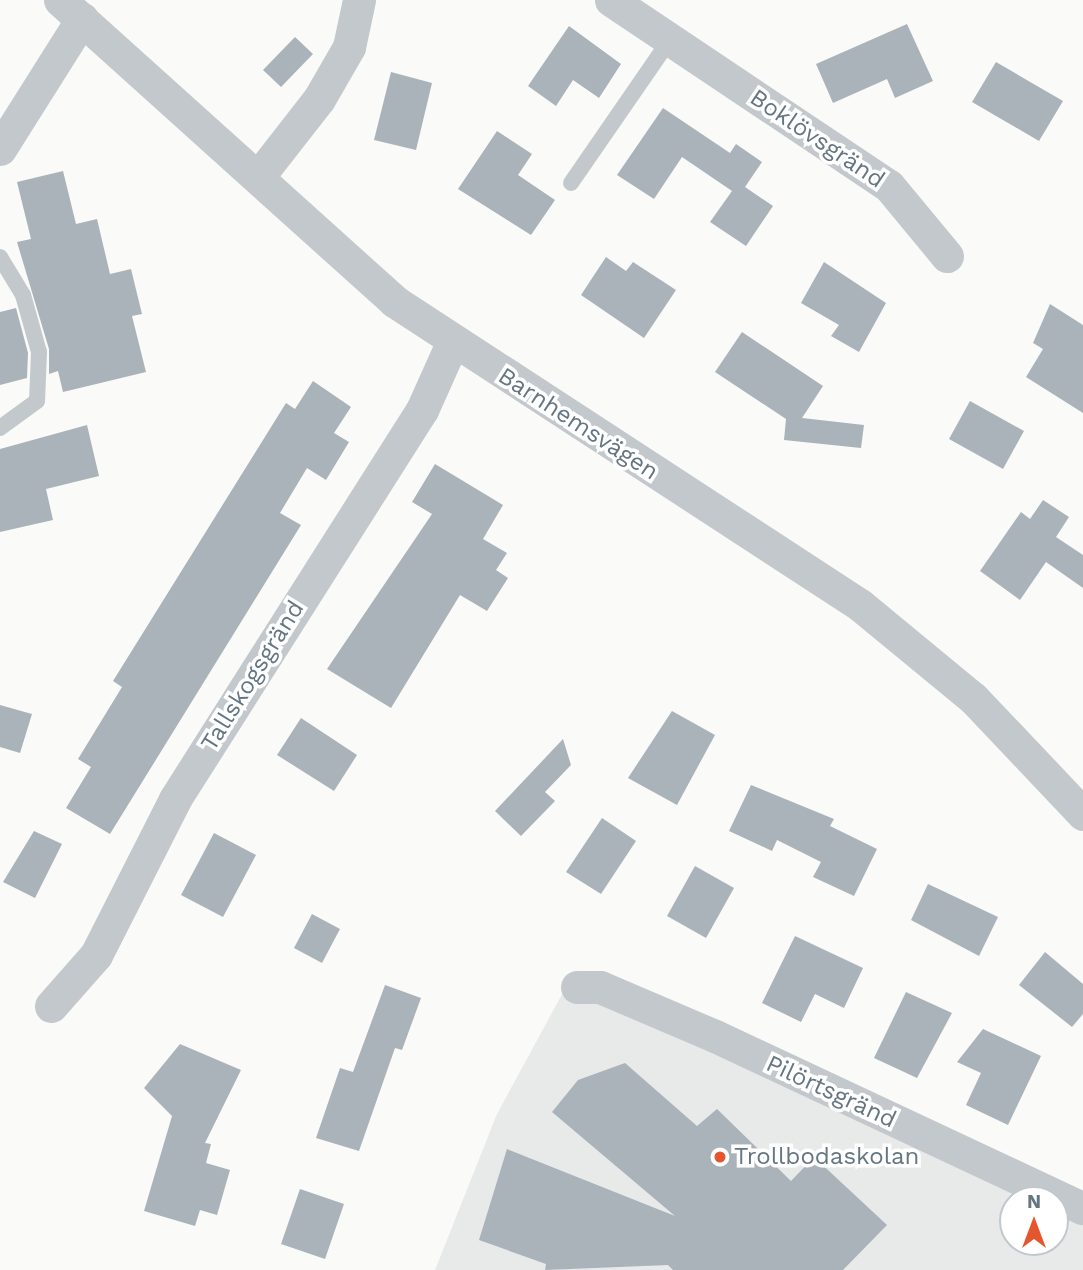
<!DOCTYPE html>
<html>
<head>
<meta charset="utf-8">
<style>
  body { margin:0 }
  #map { position:relative; width:1083px; height:1270px; overflow:hidden; background:#fafaf8; font-family:"Work Sans",sans-serif }
  div>[style] { position:absolute }
  [style*='--x'] { left:calc(var(--x)*1px); top:calc(var(--y)*1px); width:calc(var(--w)*1px); rotate:calc(var(--a)*1deg) }
  .built>* { inset:0; background:#e8e9e9 }
  .building>* { inset:0; background:#aab3b9 }
  .lane>* { height:16px; margin:-8px; padding:0 8px; transform-origin:8px; border-radius:8px; background:#c3c8cc }
  .street>* { height:33px; margin:-16.5px; padding:0 16.5px; transform-origin:16.5px; border-radius:16.5px; background:#c3c8cc }
  .dots>* { width:19px; height:19px; translate:-50% -50%; box-sizing:border-box; border:4px solid #fff; border-radius:50% }
  span { translate:-50% -50%; white-space:nowrap; text-align:center; line-height:1.15; -webkit-text-stroke:7px #fff; paint-order:stroke }
  .street-label { font-size:24px; color:#657683 }
  .poi-label { font-size:24px; color:#657683 }
  .left { translate:0 -50%; text-align:left }
  .north { position:absolute; left:999px; top:1186px; width:70px; height:70px; box-sizing:border-box; background:#fff; border:2px solid #c1c8cd; border-radius:50%; rotate:0deg; font-size:19px; font-weight:700; line-height:28px; text-align:center; color:#657683 }
  .north::after { content:''; display:block; margin:auto; width:24px; height:32px; background:#e4572e; clip-path:polygon(50% 0,100% 100%,50% 72%,0 100%) }
</style>
</head>
<body>
<div id="map">
  <div class="built">
    <div style="clip-path:polygon(evenodd,566px 987px,1083px 1209px,1083px 1270px,435px 1270px,497px 1114px,566px 987px,1013px 1200px,1055px 1200px,1055px 1242px,1013px 1242px,1013px 1200px)"></div>
  </div>
  <div class="building">
    <div style="clip-path:polygon(907px 24px,933px 81px,895px 98px,887px 79px,833px 103px,816px 64px)"></div>
    <div style="clip-path:polygon(569px 26px,621px 64px,599px 98px,573px 80px,556px 106px,528px 86px)"></div>
    <div style="clip-path:polygon(295px 37px,313px 54px,281px 87px,263px 70px)"></div>
    <div style="clip-path:polygon(996px 62px,1063px 101px,1039px 141px,972px 102px)"></div>
    <div style="clip-path:polygon(391px 72px,432px 83px,416px 150px,374px 140px)"></div>
    <div style="clip-path:polygon(663px 108px,730px 153px,736px 144px,762px 162px,745px 187px,773px 206px,746px 246px,710px 222px,732px 191px,682px 157px,654px 199px,617px 175px)"></div>
    <div style="clip-path:polygon(497px 131px,532px 154px,518px 175px,555px 200px,531px 235px,458px 189px)"></div>
    <div style="clip-path:polygon(63px 171px,76px 224px,97px 219px,110px 274px,131px 269px,142px 314px,132px 316px,146px 372px,63px 392px,58px 371px,49px 374px,49px 349px,17px 242px,31px 239px,17px 182px)"></div>
    <div style="clip-path:polygon(606px 257px,626px 271px,633px 262px,676px 290px,644px 338px,581px 295px)"></div>
    <div style="clip-path:polygon(824px 262px,886px 303px,859px 352px,831px 336px,839px 325px,801px 303px)"></div>
    <div style="clip-path:polygon(1050px 304px,1083px 325px,1083px 413px,1026px 377px,1043px 349px,1033px 343px)"></div>
    <div style="clip-path:polygon(16px 308px,28px 353px,27px 378px,0 385px,0 312px)"></div>
    <div style="clip-path:polygon(742px 332px,823px 386px,802px 418px,864px 425px,861px 448px,784px 440px,786px 419px,715px 372px)"></div>
    <div style="clip-path:polygon(313px 381px,351px 407px,334px 433px,349px 442px,326px 480px,307px 468px,280px 513px,301px 525px,110px 834px,66px 808px,91px 767px,78px 759px,122px 687px,113px 681px,286px 403px,295px 409px)"></div>
    <div style="clip-path:polygon(970px 401px,1024px 431px,1003px 469px,949px 439px)"></div>
    <div style="clip-path:polygon(87px 425px,99px 476px,46px 489px,53px 520px,0 532px,0 449px)"></div>
    <div style="clip-path:polygon(435px 464px,503px 505px,483px 539px,507px 553px,496px 570px,508px 578px,487px 611px,460px 595px,391px 708px,327px 669px,432px 514px,412px 502px)"></div>
    <div style="clip-path:polygon(1043px 500px,1069px 517px,1056px 537px,1083px 555px,1083px 588px,1046px 562px,1020px 600px,980px 571px,1021px 512px,1030px 519px)"></div>
    <div style="clip-path:polygon(0 705px,32px 714px,20px 753px,0 747px)"></div>
    <div style="clip-path:polygon(672px 711px,715px 735px,677px 805px,628px 778px)"></div>
    <div style="clip-path:polygon(301px 718px,357px 755px,334px 791px,277px 755px)"></div>
    <div style="clip-path:polygon(563px 739px,571px 765px,545px 792px,555px 801px,521px 836px,495px 811px)"></div>
    <div style="clip-path:polygon(751px 785px,834px 819px,830px 826px,877px 849px,854px 896px,813px 877px,821px 862px,777px 840px,772px 851px,729px 831px)"></div>
    <div style="clip-path:polygon(602px 818px,636px 841px,601px 894px,566px 872px)"></div>
    <div style="clip-path:polygon(34px 831px,62px 844px,35px 898px,3px 882px)"></div>
    <div style="clip-path:polygon(214px 833px,256px 855px,223px 917px,181px 895px)"></div>
    <div style="clip-path:polygon(695px 866px,734px 888px,706px 938px,667px 916px)"></div>
    <div style="clip-path:polygon(928px 884px,998px 917px,979px 956px,911px 920px)"></div>
    <div style="clip-path:polygon(312px 914px,340px 929px,322px 963px,294px 948px)"></div>
    <div style="clip-path:polygon(795px 936px,863px 968px,844px 1008px,815px 994px,801px 1022px,762px 1003px)"></div>
    <div style="clip-path:polygon(1045px 952px,1083px 984px,1083px 1014px,1072px 1027px,1019px 985px)"></div>
    <div style="clip-path:polygon(385px 985px,421px 998px,402px 1050px,395px 1048px,359px 1151px,316px 1138px,340px 1068px,353px 1072px)"></div>
    <div style="clip-path:polygon(906px 992px,952px 1013px,917px 1078px,874px 1058px)"></div>
    <div style="clip-path:polygon(983px 1029px,1041px 1056px,1008px 1125px,966px 1105px,981px 1073px,957px 1062px)"></div>
    <div style="clip-path:polygon(180px 1044px,241px 1070px,205px 1143px,211px 1144px,206px 1163px,230px 1170px,217px 1215px,200px 1210px,195px 1226px,144px 1211px,172px 1116px,144px 1088px)"></div>
    <div style="clip-path:polygon(625px 1063px,697px 1126px,717px 1109px,791px 1181px,814px 1157px,887px 1225px,843px 1270px,673px 1270px,668px 1265px,545px 1270px,546px 1264px,479px 1240px,507px 1149px,675px 1216px,552px 1112px,578px 1080px)"></div>
    <div style="clip-path:polygon(300px 1189px,344px 1204px,325px 1259px,281px 1244px)"></div>
  </div>
  <div class="lane">
    <div style="--x:571;--y:183;--w:173;--a:-55.4"></div>
    <div style="--x:0;--y:257;--w:44;--a:58.8"></div>
    <div style="--x:23;--y:295;--w:59;--a:74.3"></div>
    <div style="--x:39;--y:352;--w:49;--a:92.3"></div>
    <div style="--x:37;--y:401;--w:46;--a:143.9"></div>
  </div>
  <div class="street">
    <div style="--x:60;--y:0;--w:450;--a:42"></div>
    <div style="--x:394;--y:301;--w:556;--a:33.12"></div>
    <div style="--x:860;--y:605;--w:146;--a:39.5"></div>
    <div style="--x:973;--y:698;--w:160;--a:46.5"></div>
    <div style="--x:611;--y:0;--w:334;--a:33.8"></div>
    <div style="--x:889;--y:186;--w:91;--a:50.4"></div>
    <div style="--x:0;--y:149;--w:154;--a:-57.8"></div>
    <div style="--x:258;--y:177;--w:99;--a:-52"></div>
    <div style="--x:319;--y:99;--w:60;--a:-60"></div>
    <div style="--x:349;--y:47;--w:48;--a:-78"></div>
    <div style="--x:577;--y:987;--w:23;--a:0"></div>
    <div style="--x:600;--y:987;--w:125;--a:23.1"></div>
    <div style="--x:715;--y:1036;--w:406;--a:25.1"></div>
    <div style="--x:51;--y:1006;--w:68;--a:-48.6"></div>
    <div style="--x:96;--y:955;--w:175;--a:-63.1"></div>
    <div style="--x:175;--y:799;--w:461;--a:-57.6"></div>
    <div style="--x:422;--y:410;--w:73;--a:-65.9"></div>
  </div>
  <div class="dots">
    <div style="left:720px;top:1157px;background:#e4572e"></div>
  </div>
  <div class="street-label">
    <span style="left:817px;top:139px;rotate:34deg">Boklövsgränd</span>
    <span style="left:578px;top:424px;rotate:33deg">Barnhemsvägen</span>
    <span style="left:253px;top:676px;rotate:-58deg">Tallskogsgränd</span>
    <span style="left:831px;top:1092px;rotate:25deg">Pilörtsgränd</span>
  </div>
  <div class="poi-label">
    <span class="left" style="left:734px;top:1157px">Trollbodaskolan</span>
  </div>
  <div class="north">N</div>
</div>
</body>
</html>
